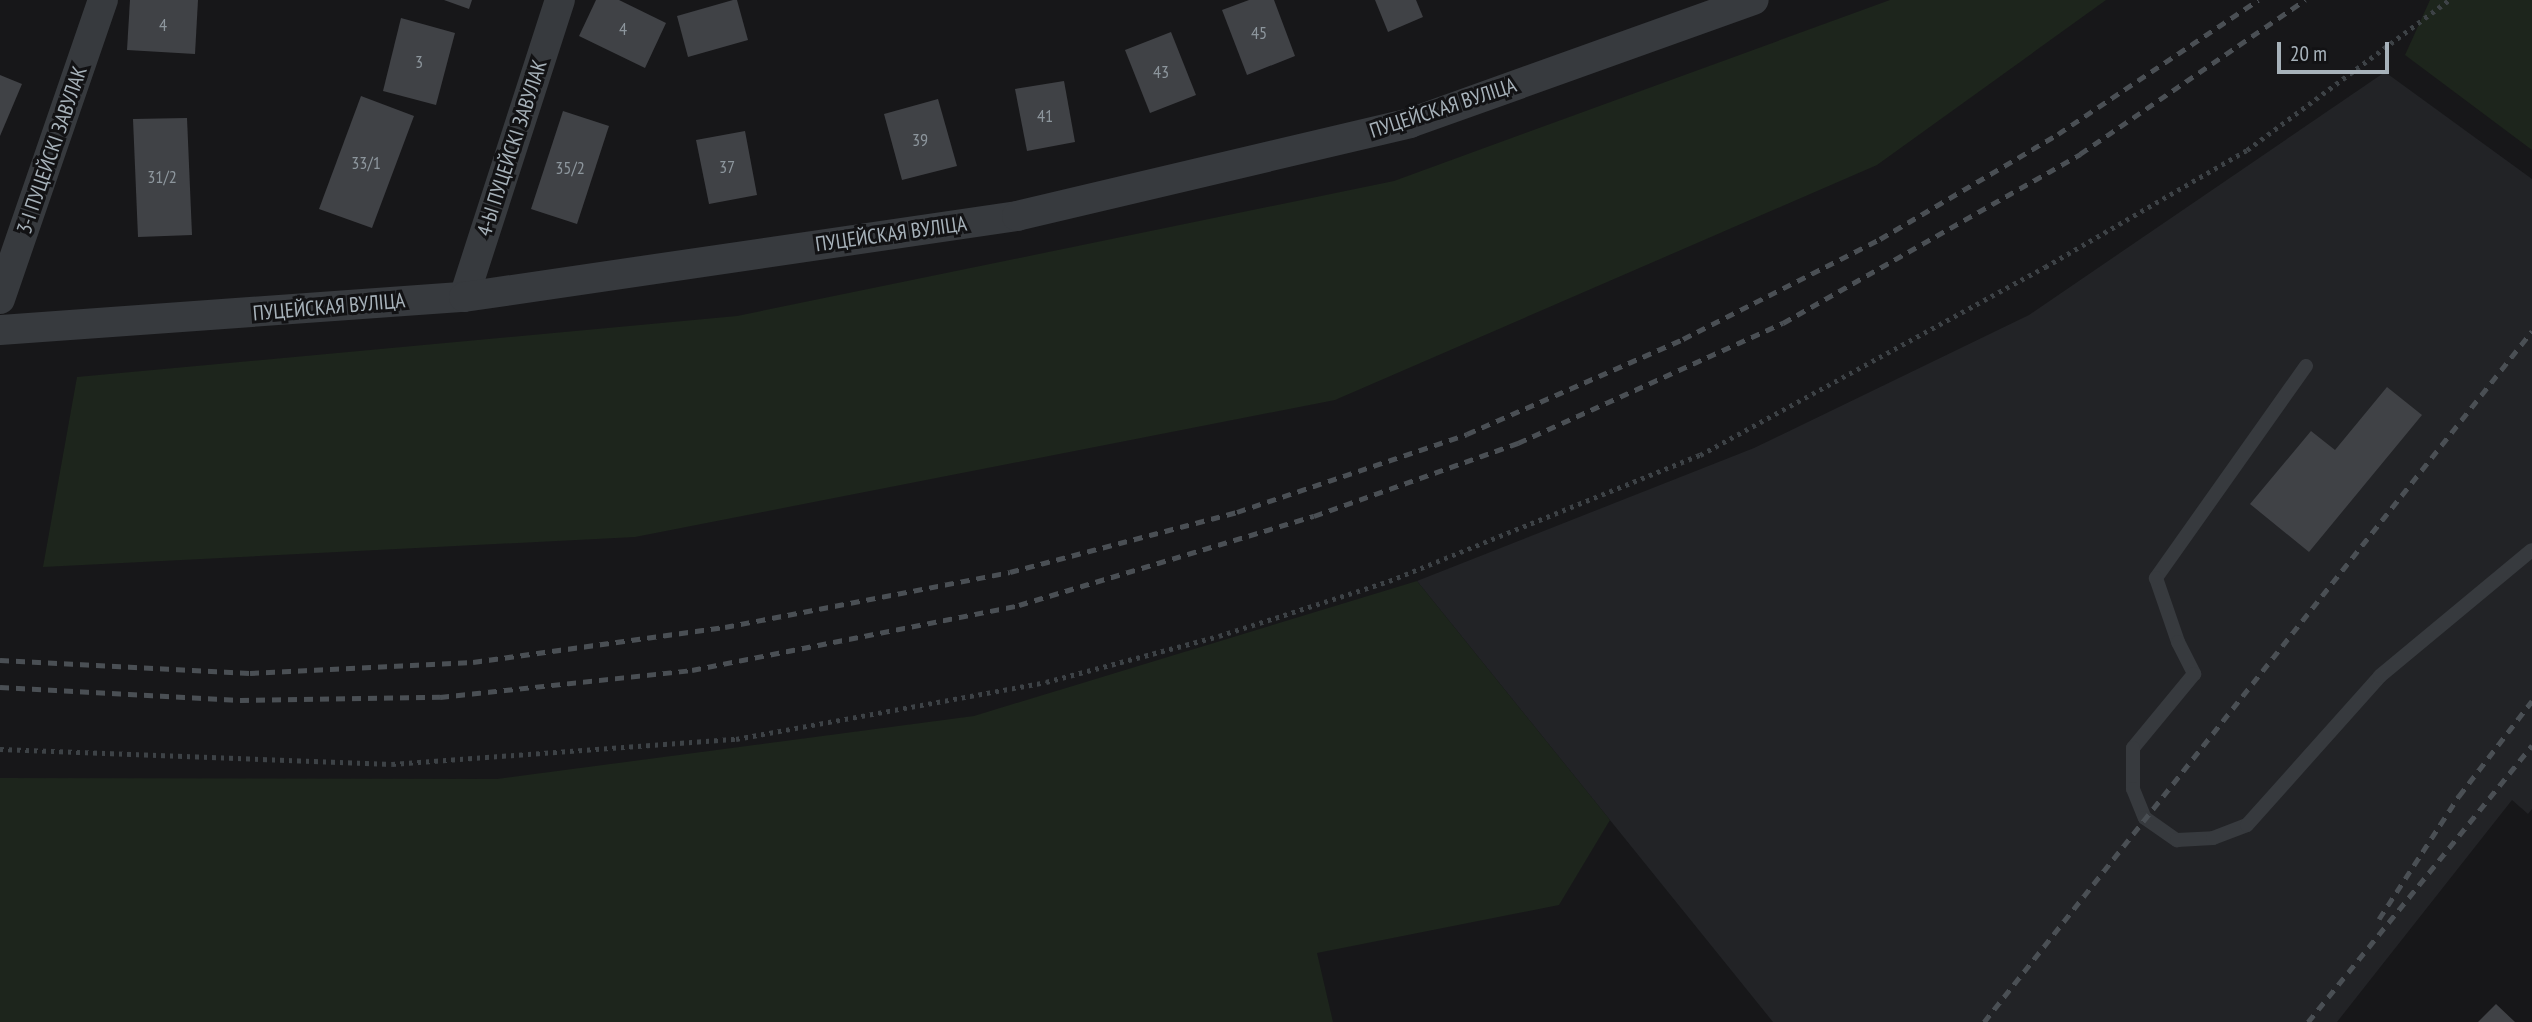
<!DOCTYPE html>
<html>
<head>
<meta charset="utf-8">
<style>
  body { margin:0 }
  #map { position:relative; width:2532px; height:1022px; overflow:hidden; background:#171719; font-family:"PT Sans Narrow",sans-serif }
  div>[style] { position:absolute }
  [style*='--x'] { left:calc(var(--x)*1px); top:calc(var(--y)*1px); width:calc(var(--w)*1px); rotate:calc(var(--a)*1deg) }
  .built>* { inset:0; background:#222326 }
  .green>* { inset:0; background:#1d251c }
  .building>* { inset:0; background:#404246 }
  .path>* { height:4.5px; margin-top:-2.25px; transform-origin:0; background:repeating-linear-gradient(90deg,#3d4246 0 3.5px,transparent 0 8.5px) }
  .service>* { height:14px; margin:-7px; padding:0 7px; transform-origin:7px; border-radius:7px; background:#373a3e }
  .minor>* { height:30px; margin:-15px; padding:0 15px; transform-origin:15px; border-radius:15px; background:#373a3e }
  .rail>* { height:5px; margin-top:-2.5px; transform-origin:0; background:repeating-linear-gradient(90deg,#4a4f54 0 9px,transparent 0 16px) }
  span { translate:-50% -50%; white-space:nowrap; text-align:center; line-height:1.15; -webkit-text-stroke:6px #121214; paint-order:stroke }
  .number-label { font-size:18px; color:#8d969d }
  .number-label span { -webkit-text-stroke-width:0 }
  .street-label { font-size:21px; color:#a7b2ba }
  .scale { position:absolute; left:2277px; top:42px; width:112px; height:32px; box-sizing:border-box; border:4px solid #a7b2ba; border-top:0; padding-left:9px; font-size:21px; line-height:24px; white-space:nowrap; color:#a7b2ba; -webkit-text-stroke:5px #121214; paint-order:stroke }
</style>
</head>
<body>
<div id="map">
  <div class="built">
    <div style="clip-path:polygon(2385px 72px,2532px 179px,2532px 809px,2528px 814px,2512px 800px,2337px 1022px,1773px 1022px,1417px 581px,1754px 448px,2029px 315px)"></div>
  </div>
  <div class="green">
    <div style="clip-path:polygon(1890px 0,2106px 0,1877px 165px,1335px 400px,635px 537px,43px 567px,77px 377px,737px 316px,1394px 181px)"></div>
    <div style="clip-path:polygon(2430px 0,2532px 0,2532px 150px,2405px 55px)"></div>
    <div style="clip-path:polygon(1417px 581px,1610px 820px,1559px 905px,1317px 953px,1333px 1022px,0 1022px,0 778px,497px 779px,974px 716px)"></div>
  </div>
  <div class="building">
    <div style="clip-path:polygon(130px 0,198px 0,195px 54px,127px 50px)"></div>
    <div style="clip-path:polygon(444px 0,472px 0,469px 9px)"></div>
    <div style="clip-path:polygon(596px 0,619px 0,666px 23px,645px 68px,579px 36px)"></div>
    <div style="clip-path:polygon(733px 0,737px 0,748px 40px,688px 57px,677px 16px)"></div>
    <div style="clip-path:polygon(1249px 0,1274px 0,1295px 56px,1247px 75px,1222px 10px)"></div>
    <div style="clip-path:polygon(1375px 0,1416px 0,1423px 17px,1388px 32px)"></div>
    <div style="clip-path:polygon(401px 18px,455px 33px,436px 105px,383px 91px)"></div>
    <div style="clip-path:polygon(1171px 32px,1196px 95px,1150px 113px,1125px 50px)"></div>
    <div style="clip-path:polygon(0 75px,22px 84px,0 136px)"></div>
    <div style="clip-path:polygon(1064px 81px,1075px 142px,1027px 151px,1015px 89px)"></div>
    <div style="clip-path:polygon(361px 96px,414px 116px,372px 228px,319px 209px)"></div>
    <div style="clip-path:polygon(938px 99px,957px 166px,902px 180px,884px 114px)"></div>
    <div style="clip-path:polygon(563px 111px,609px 126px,577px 224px,531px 209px)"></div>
    <div style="clip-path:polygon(187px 118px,192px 235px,138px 237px,133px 119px)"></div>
    <div style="clip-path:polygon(745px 131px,757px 195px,709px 204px,696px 140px)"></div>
    <div style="clip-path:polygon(2387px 387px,2422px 415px,2309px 552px,2250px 504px,2311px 431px,2335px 450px)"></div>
    <div style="clip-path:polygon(2496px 1004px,2515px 1022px,2478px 1022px)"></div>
  </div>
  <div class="path">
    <div style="--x:0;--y:749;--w:392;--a:2.2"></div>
    <div style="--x:392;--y:764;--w:345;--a:-4.2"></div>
    <div style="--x:736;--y:739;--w:315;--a:-10.4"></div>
    <div style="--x:1046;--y:682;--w:179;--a:-14.9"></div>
    <div style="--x:1219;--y:636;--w:179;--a:-17.9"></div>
    <div style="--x:1389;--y:581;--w:336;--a:-22.1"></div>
    <div style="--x:1700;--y:455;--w:393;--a:-28.6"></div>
    <div style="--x:2045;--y:267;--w:233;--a:-30.1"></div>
    <div style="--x:2247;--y:150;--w:252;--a:-36.6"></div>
  </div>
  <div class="service">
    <div style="--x:2306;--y:366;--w:260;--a:125.3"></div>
    <div style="--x:2156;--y:578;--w:68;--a:71"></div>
    <div style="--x:2178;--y:642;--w:36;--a:63"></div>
    <div style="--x:2194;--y:674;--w:96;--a:129.5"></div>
    <div style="--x:2133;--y:748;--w:41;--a:90"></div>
    <div style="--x:2133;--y:789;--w:31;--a:68"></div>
    <div style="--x:2145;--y:818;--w:39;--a:35"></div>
    <div style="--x:2177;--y:840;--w:36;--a:-3"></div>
    <div style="--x:2213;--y:838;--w:36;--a:-21"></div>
    <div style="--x:2247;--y:825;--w:200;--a:-48.2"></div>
    <div style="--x:2380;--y:676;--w:197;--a:-39.7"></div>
  </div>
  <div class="minor">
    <div style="--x:464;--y:297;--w:312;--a:-72.1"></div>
    <div style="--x:0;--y:299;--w:316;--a:-71"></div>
    <div style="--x:0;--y:330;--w:465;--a:-4.1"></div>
    <div style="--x:464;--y:297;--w:559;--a:-8.33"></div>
    <div style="--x:1017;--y:216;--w:404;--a:-13.3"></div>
    <div style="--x:1410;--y:123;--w:365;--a:-19.7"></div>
  </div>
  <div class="rail">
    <div style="--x:0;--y:660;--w:250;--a:3"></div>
    <div style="--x:250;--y:673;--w:223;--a:-2.8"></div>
    <div style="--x:473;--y:662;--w:254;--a:-7.9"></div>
    <div style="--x:725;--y:627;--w:290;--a:-10.9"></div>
    <div style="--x:1010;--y:572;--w:235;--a:-14.8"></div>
    <div style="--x:1237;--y:512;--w:243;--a:-18.7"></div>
    <div style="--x:1467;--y:434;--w:236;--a:-23.7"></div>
    <div style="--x:1683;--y:339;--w:221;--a:-26.9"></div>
    <div style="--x:1880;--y:239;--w:207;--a:-30.5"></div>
    <div style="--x:2058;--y:134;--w:241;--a:-33.8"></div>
    <div style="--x:0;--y:687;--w:240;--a:3.1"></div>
    <div style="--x:240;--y:700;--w:200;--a:-0.9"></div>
    <div style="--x:440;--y:697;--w:253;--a:-6.1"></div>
    <div style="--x:692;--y:670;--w:333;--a:-11.2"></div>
    <div style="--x:1019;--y:605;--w:308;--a:-16.8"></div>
    <div style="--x:1314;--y:516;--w:217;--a:-19.7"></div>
    <div style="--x:1518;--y:443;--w:291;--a:-24.4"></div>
    <div style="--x:1783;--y:323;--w:342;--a:-29.6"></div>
    <div style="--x:2080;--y:154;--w:273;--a:-34.4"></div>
    <div style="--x:2379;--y:919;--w:147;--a:-57"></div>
    <div style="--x:2459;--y:796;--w:120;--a:-52.5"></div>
    <div style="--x:1984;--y:1022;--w:882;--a:-51.58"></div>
    <div style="--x:2308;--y:1022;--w:356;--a:-51"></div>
  </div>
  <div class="number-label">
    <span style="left:163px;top:25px">4</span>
    <span style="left:623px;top:29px">4</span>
    <span style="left:1259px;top:33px">45</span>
    <span style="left:419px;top:62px">3</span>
    <span style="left:1161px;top:72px">43</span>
    <span style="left:1045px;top:116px">41</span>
    <span style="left:920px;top:140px">39</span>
    <span style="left:366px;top:163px">33/1</span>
    <span style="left:727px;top:167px">37</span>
    <span style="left:570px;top:168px">35/2</span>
    <span style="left:162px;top:177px">31/2</span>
  </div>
  <div class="street-label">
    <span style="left:1443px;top:108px;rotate:-18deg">ПУЦЕЙСКАЯ ВУЛІЦА</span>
    <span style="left:512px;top:148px;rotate:-72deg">4-Ы ПУЦЕЙСКІ ЗАВУЛАК</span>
    <span style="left:52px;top:150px;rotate:-71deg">3-І ПУЦЕЙСКІ ЗАВУЛАК</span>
    <span style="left:891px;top:234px;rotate:-8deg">ПУЦЕЙСКАЯ ВУЛІЦА</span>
    <span style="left:329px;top:307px;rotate:-5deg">ПУЦЕЙСКАЯ ВУЛІЦА</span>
  </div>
  <div class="scale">20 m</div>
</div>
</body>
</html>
